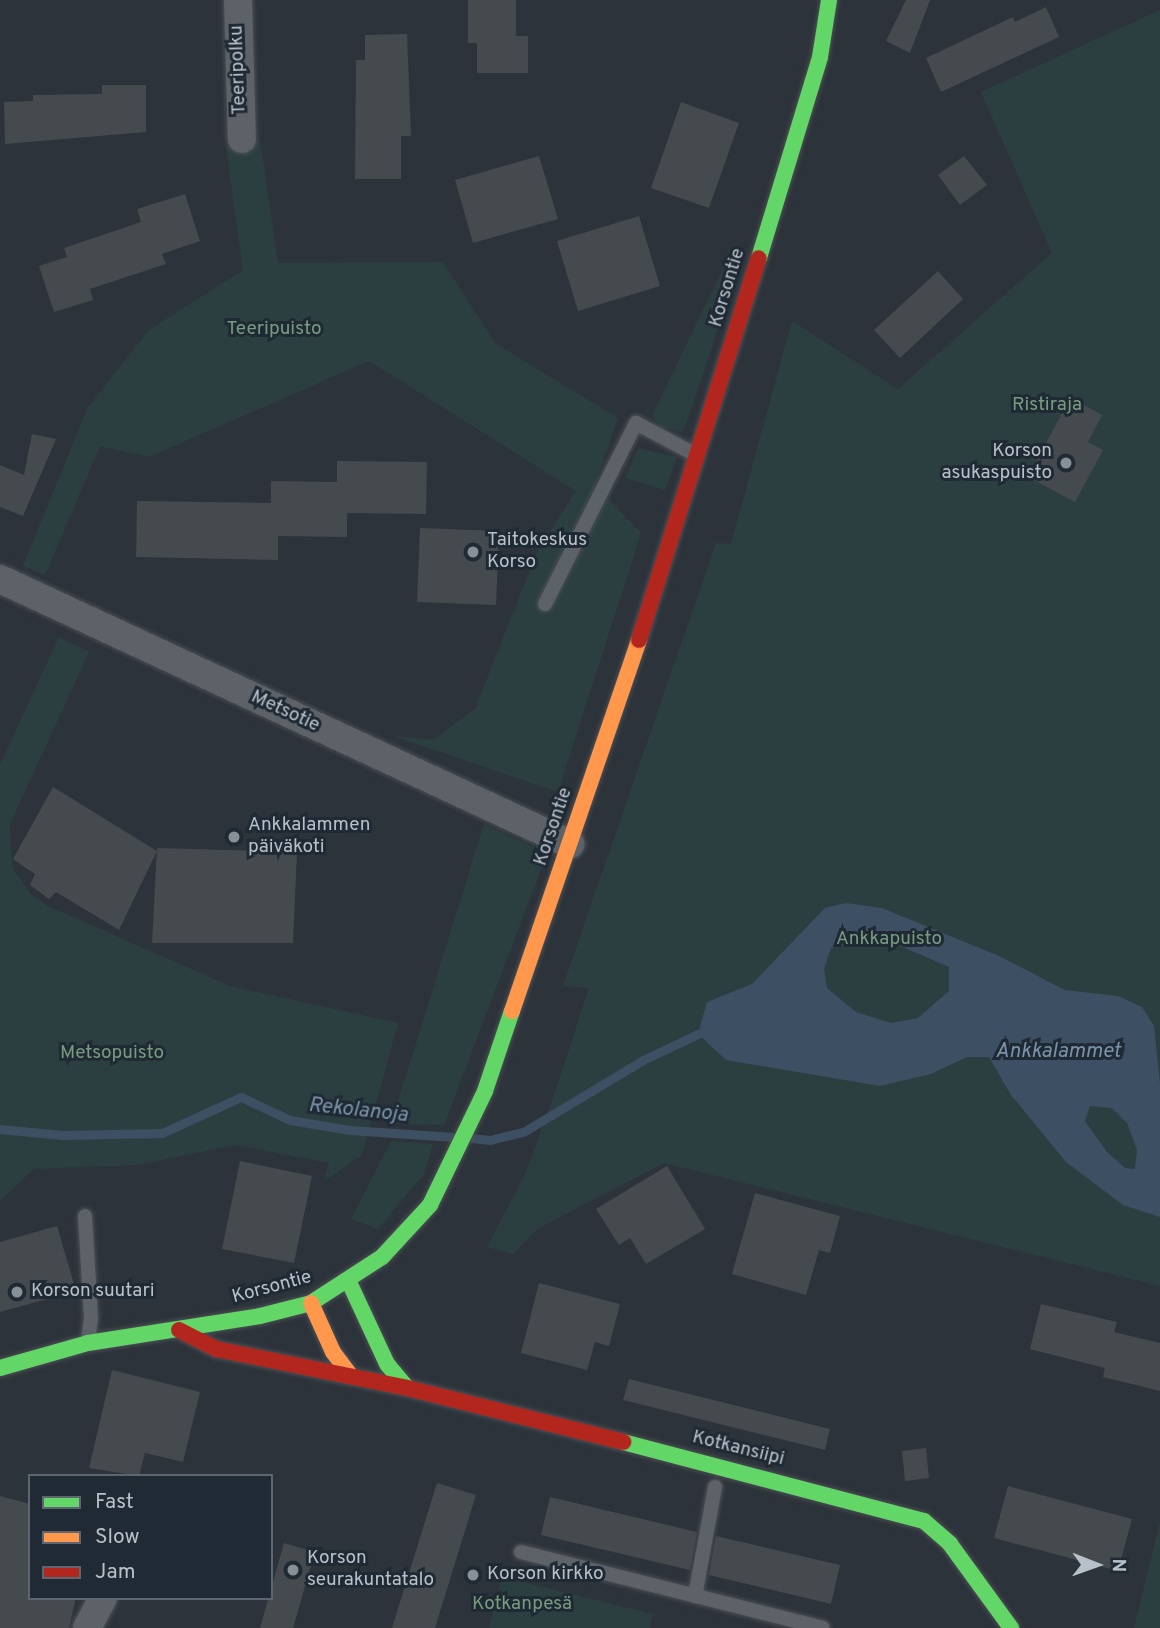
<!DOCTYPE html>
<html>
<head>
<meta charset="utf-8">
<style>
  body { margin:0 }
  #map { position:relative; width:1160px; height:1628px; overflow:hidden; background:#2d333a; font-family:Overpass,sans-serif }
  div>[style] { position:absolute }
  [style*='--x'] { left:calc(var(--x)*1px); top:calc(var(--y)*1px); width:calc(var(--w)*1px); rotate:calc(var(--a)*1deg) }
  .green>* { inset:0; background:#2b3f40 }
  .water>* { inset:0; background:#3d4f62 }
  .stream>* { height:9px; margin:-4.5px; padding:0 4.5px; transform-origin:4.5px; border-radius:4.5px; background:#3d4f62 }
  .building>* { inset:0; background:#454a4f }
  .roads { filter:drop-shadow(0 0 2px #4a4f54) drop-shadow(0 0 2px #4a4f54) }
  .lane>* { height:14px; margin:-7px; padding:0 7px; transform-origin:7px; border-radius:7px; background:#5d6268 }
  .street>* { height:28px; margin:-14px; padding:0 14px; transform-origin:14px; border-radius:14px; background:#5d6268 }
  .fast>* { height:16px; margin:-8px; padding:0 8px; transform-origin:8px; border-radius:8px; background:#63d668 }
  .slow>* { height:16px; margin:-8px; padding:0 8px; transform-origin:8px; border-radius:8px; background:#ff974d }
  .jam>* { height:16px; margin:-8px; padding:0 8px; transform-origin:8px; border-radius:8px; background:#b3261e }
  .dots>* { width:19px; height:19px; translate:-50% -50%; box-sizing:border-box; border:4px solid #202a34; border-radius:50% }
  span { translate:-50% -50%; white-space:nowrap; text-align:center; line-height:1.15; -webkit-text-stroke:6px #202a34; paint-order:stroke }
  .street-label { font-size:19px; color:#b8c0c9 }
  .park-label { font-size:19px; color:#789d7e }
  .poi-label { font-size:19px; color:#b8c0c9 }
  .right { translate:-100% -50%; text-align:right }
  .left { translate:0 -50%; text-align:left }
  .water-label { font-size:21px; color:#7b93aa; font-style:italic }
  .legend { position:absolute; left:28px; top:1474px; width:245px; height:126px; box-sizing:border-box; background:#202a34; border:2px solid #5d6670; margin:0; padding:9px 12px; list-style:none; font-size:21px; color:#b8c0c9 }
  .legend li { display:flex; align-items:center; gap:14px; height:35px }
  .legend b { width:35px; border:2px solid #5d6670 }
  .north { position:absolute; left:1062px; top:1530px; width:70px; height:70px; -webkit-text-stroke:5px #202a34; paint-order:stroke; rotate:91deg; font-size:19px; font-weight:700; line-height:28px; text-align:center; color:#b8c0c9 }
  .north::after { content:''; display:block; margin:auto; width:24px; height:32px; background:#b8c0c9; clip-path:polygon(50% 0,100% 100%,50% 72%,0 100%) }
</style>
</head>
<body>
<div id="map">
  <div class="green">
    <div style="clip-path:polygon(1160px 10px,1160px 1286px,664px 1163px,537px 1229px,513px 1254px,487px 1247px,526px 1172px,554px 1095px,589px 988px,563px 986px,716px 543px,731px 544px,792px 321px,898px 389px,1052px 253px,981px 92px)"></div>
    <div style="clip-path:polygon(260px 140px,278px 263px,443px 262px,495px 343px,618px 418px,595px 485px,641px 533px,558px 792px,393px 736px,433px 740px,475px 709px,537px 552px,576px 491px,369px 361px,149px 457px,100px 446px,45px 575px,23px 566px,88px 407px,149px 330px,243px 270px,226px 147px)"></div>
    <div style="clip-path:polygon(728px 258px,728px 299px,683px 432px,661px 427px,652px 416px)"></div>
    <div style="clip-path:polygon(638px 448px,677px 457px,665px 490px,625px 478px)"></div>
    <div style="clip-path:polygon(59px 637px,89px 652px,10px 824px,12px 868px,31px 894px,48px 906px,230px 986px,398px 1023px,362px 1155px,324px 1181px,329px 1163px,236px 1145px,137px 1165px,34px 1169px,0 1201px,0 765px)"></div>
    <div style="clip-path:polygon(484px 824px,547px 854px,444px 1125px,391px 1124px)"></div>
    <div style="clip-path:polygon(391px 1141px,433px 1144px,424px 1174px,378px 1229px,351px 1219px)"></div>
    <div style="clip-path:polygon(1160px 1522px,1160px 1628px,1134px 1628px)"></div>
    <div style="clip-path:polygon(502px 1577px,653px 1614px,650px 1628px,489px 1628px)"></div>
  </div>
  <div class="water">
    <div style="clip-path:polygon(evenodd,846px 903px,882px 908px,999px 956px,1065px 990px,1118px 996px,1142px 1007px,1154px 1026px,1160px 1084px,1160px 1217px,1123px 1205px,1066px 1162px,1011px 1095px,989px 1057px,967px 1057px,931px 1074px,880px 1086px,726px 1060px,698px 1034px,707px 1002px,752px 984px,825px 908px,846px 903px,869px 939px,898px 945px,949px 967px,949px 991px,918px 1018px,891px 1023px,856px 1012px,827px 988px,824px 969px,831px 948px,869px 939px,846px 903px,1090px 1106px,1112px 1108px,1127px 1123px,1137px 1150px,1135px 1169px,1125px 1168px,1107px 1152px,1085px 1121px,1090px 1106px)"></div>
  </div>
  <div class="stream">
    <div style="--x:0;--y:1129;--w:62;--a:5.5"></div>
    <div style="--x:62;--y:1135;--w:100;--a:-1.1"></div>
    <div style="--x:162;--y:1133;--w:87;--a:-24.5"></div>
    <div style="--x:241;--y:1097;--w:54;--a:25.1"></div>
    <div style="--x:290;--y:1120;--w:61;--a:9.5"></div>
    <div style="--x:350;--y:1130;--w:104;--a:3.9"></div>
    <div style="--x:471;--y:1138;--w:19;--a:6"></div>
    <div style="--x:490;--y:1140;--w:36;--a:-14"></div>
    <div style="--x:525;--y:1131;--w:138;--a:-31"></div>
    <div style="--x:643;--y:1060;--w:61;--a:-25.3"></div>
  </div>
  <div class="building">
    <div style="clip-path:polygon(468px 0,516px 0,516px 36px,528px 36px,528px 73px,477px 73px,477px 43px,468px 43px)"></div>
    <div style="clip-path:polygon(906px 0,930px 0,910px 53px,886px 41px)"></div>
    <div style="clip-path:polygon(1046px 7px,1059px 37px,941px 92px,926px 58px,1013px 17px,1015px 22px)"></div>
    <div style="clip-path:polygon(407px 34px,411px 136px,401px 136px,401px 179px,355px 179px,356px 60px,365px 60px,365px 35px)"></div>
    <div style="clip-path:polygon(102px 85px,146px 85px,146px 132px,5px 144px,4px 102px,33px 101px,33px 95px,102px 94px)"></div>
    <div style="clip-path:polygon(681px 102px,739px 123px,709px 208px,651px 188px)"></div>
    <div style="clip-path:polygon(539px 156px,558px 219px,473px 243px,455px 180px)"></div>
    <div style="clip-path:polygon(964px 156px,987px 185px,960px 205px,938px 175px)"></div>
    <div style="clip-path:polygon(185px 194px,200px 241px,162px 254px,166px 264px,90px 289px,93px 300px,54px 312px,39px 266px,67px 257px,64px 248px,141px 222px,137px 209px)"></div>
    <div style="clip-path:polygon(639px 216px,660px 286px,578px 311px,557px 241px)"></div>
    <div style="clip-path:polygon(938px 271px,963px 299px,900px 358px,874px 330px)"></div>
    <div style="clip-path:polygon(1080px 403px,1102px 415px,1088px 442px,1103px 450px,1075px 502px,1028px 477px,1067px 404px,1076px 409px)"></div>
    <div style="clip-path:polygon(32px 434px,56px 439px,23px 516px,0 507px,0 465px,24px 475px)"></div>
    <div style="clip-path:polygon(337px 461px,427px 462px,426px 514px,347px 513px,347px 537px,278px 536px,278px 560px,136px 557px,137px 501px,271px 503px,271px 481px,337px 482px)"></div>
    <div style="clip-path:polygon(420px 528px,499px 531px,496px 605px,417px 602px)"></div>
    <div style="clip-path:polygon(53px 787px,157px 851px,119px 930px,56px 892px,49px 899px,30px 885px,35px 874px,13px 859px)"></div>
    <div style="clip-path:polygon(157px 848px,297px 852px,293px 943px,152px 943px)"></div>
    <div style="clip-path:polygon(240px 1161px,312px 1176px,294px 1263px,222px 1249px)"></div>
    <div style="clip-path:polygon(667px 1166px,705px 1229px,646px 1264px,630px 1238px,619px 1245px,596px 1209px)"></div>
    <div style="clip-path:polygon(755px 1193px,840px 1216px,830px 1253px,819px 1250px,806px 1295px,732px 1274px)"></div>
    <div style="clip-path:polygon(57px 1226px,76px 1291px,0 1312px,0 1242px)"></div>
    <div style="clip-path:polygon(539px 1283px,620px 1304px,609px 1346px,595px 1342px,587px 1370px,521px 1353px)"></div>
    <div style="clip-path:polygon(1041px 1304px,1117px 1322px,1114px 1332px,1160px 1343px,1160px 1391px,1103px 1377px,1105px 1368px,1030px 1349px)"></div>
    <div style="clip-path:polygon(112px 1370px,200px 1392px,183px 1462px,145px 1453px,139px 1476px,89px 1468px)"></div>
    <div style="clip-path:polygon(629px 1379px,830px 1429px,825px 1450px,623px 1400px)"></div>
    <div style="clip-path:polygon(926px 1448px,929px 1478px,905px 1481px,902px 1451px)"></div>
    <div style="clip-path:polygon(437px 1483px,476px 1495px,435px 1628px,392px 1628px)"></div>
    <div style="clip-path:polygon(1008px 1486px,1132px 1519px,1118px 1571px,994px 1538px)"></div>
    <div style="clip-path:polygon(0 1496px,30px 1504px,30px 1598px,76px 1598px,69px 1628px,0 1628px)"></div>
    <div style="clip-path:polygon(550px 1497px,697px 1532px,690px 1570px,541px 1535px)"></div>
    <div style="clip-path:polygon(716px 1536px,840px 1565px,831px 1604px,709px 1575px)"></div>
    <div style="clip-path:polygon(284px 1543px,315px 1552px,293px 1628px,260px 1628px)"></div>
  </div>
  <div class="roads">
    <div class="lane">
      <div style="--x:545;--y:604;--w:203;--a:-63.3"></div>
      <div style="--x:636;--y:423;--w:68;--a:28.1"></div>
      <div style="--x:85;--y:1216;--w:102;--a:86.6"></div>
      <div style="--x:91;--y:1318;--w:23;--a:97"></div>
      <div style="--x:521;--y:1552;--w:311;--a:14.1"></div>
      <div style="--x:695;--y:1596;--w:111;--a:-79.6"></div>
    </div>
    <div class="street">
      <div style="--x:238;--y:0;--w:139;--a:88.4"></div>
      <div style="--x:0;--y:579;--w:629;--a:24.93"></div>
      <div style="--x:87;--y:1628;--w:34;--a:-62"></div>
    </div>
    <div class="fast">
      <div style="--x:759;--y:258;--w:210;--a:-73.1"></div>
      <div style="--x:820;--y:57;--w:58;--a:-81"></div>
      <div style="--x:349;--y:1282;--w:90;--a:65.1"></div>
      <div style="--x:387;--y:1364;--w:31;--a:50"></div>
      <div style="--x:0;--y:1368;--w:91;--a:-15.9"></div>
      <div style="--x:88;--y:1343;--w:174;--a:-8.9"></div>
      <div style="--x:260;--y:1316;--w:53;--a:-14.3"></div>
      <div style="--x:311;--y:1303;--w:85;--a:-32.9"></div>
      <div style="--x:382;--y:1257;--w:71;--a:-47.3"></div>
      <div style="--x:430;--y:1205;--w:127;--a:-64.2"></div>
      <div style="--x:485;--y:1091;--w:84;--a:-71.4"></div>
      <div style="--x:623;--y:1442;--w:311;--a:14.7"></div>
      <div style="--x:924;--y:1521;--w:35;--a:41"></div>
      <div style="--x:950;--y:1544;--w:104;--a:54"></div>
    </div>
    <div class="slow">
      <div style="--x:512;--y:1011;--w:392;--a:-71.1"></div>
      <div style="--x:311;--y:1303;--w:54;--a:65.8"></div>
      <div style="--x:333;--y:1352;--w:30;--a:53"></div>
    </div>
    <div class="jam">
      <div style="--x:639;--y:640;--w:400;--a:-72.6"></div>
      <div style="--x:179;--y:1330;--w:42;--a:27.2"></div>
      <div style="--x:216;--y:1349;--w:195;--a:11.5"></div>
      <div style="--x:407;--y:1388;--w:223;--a:14"></div>
    </div>
  </div>
  <div class="dots">
    <div style="left:1066px;top:463px;background:#878f97"></div>
    <div style="left:473px;top:552px;background:#878f97"></div>
    <div style="left:234px;top:837px;background:#878f97"></div>
    <div style="left:17px;top:1292px;background:#878f97"></div>
    <div style="left:293px;top:1570px;background:#878f97"></div>
    <div style="left:473px;top:1575px;background:#878f97"></div>
  </div>
  <div class="street-label">
    <span style="left:239px;top:70px;rotate:-92deg">Teeripolku</span>
    <span style="left:728px;top:288px;rotate:-73deg">Korsontie</span>
    <span style="left:285px;top:712px;rotate:25deg">Metsotie</span>
    <span style="left:554px;top:827px;rotate:-71deg">Korsontie</span>
    <span style="left:272px;top:1288px;rotate:-15deg">Korsontie</span>
    <span style="left:738px;top:1449px;rotate:14deg">Kotkansiipi</span>
  </div>
  <div class="park-label">
    <span style="left:274px;top:330px">Teeripuisto</span>
    <span style="left:1047px;top:406px">Ristiraja</span>
    <span style="left:889px;top:940px">Ankkapuisto</span>
    <span style="left:112px;top:1054px">Metsopuisto</span>
    <span style="left:522px;top:1605px">Kotkanpesä</span>
  </div>
  <div class="poi-label">
    <span class="right" style="left:1052px;top:463px">Korson<br>asukaspuisto</span>
    <span class="left" style="left:487px;top:552px">Taitokeskus<br>Korso</span>
    <span class="left" style="left:248px;top:837px">Ankkalammen<br>päiväkoti</span>
    <span class="left" style="left:31px;top:1292px">Korson suutari</span>
    <span class="left" style="left:307px;top:1570px">Korson<br>seurakuntatalo</span>
    <span class="left" style="left:487px;top:1575px">Korson kirkko</span>
  </div>
  <div class="water-label">
    <span style="left:1058px;top:1052px">Ankkalammet</span>
    <span style="left:358px;top:1111px;rotate:6deg">Rekolanoja</span>
  </div>
  <ul class="legend">
  <li><b style="height:9px;background:#63d668"></b>Fast</li>
  <li><b style="height:9px;background:#ff974d"></b>Slow</li>
  <li><b style="height:9px;background:#b3261e"></b>Jam</li>
  </ul>
  <div class="north">N</div>
</div>
</body>
</html>
